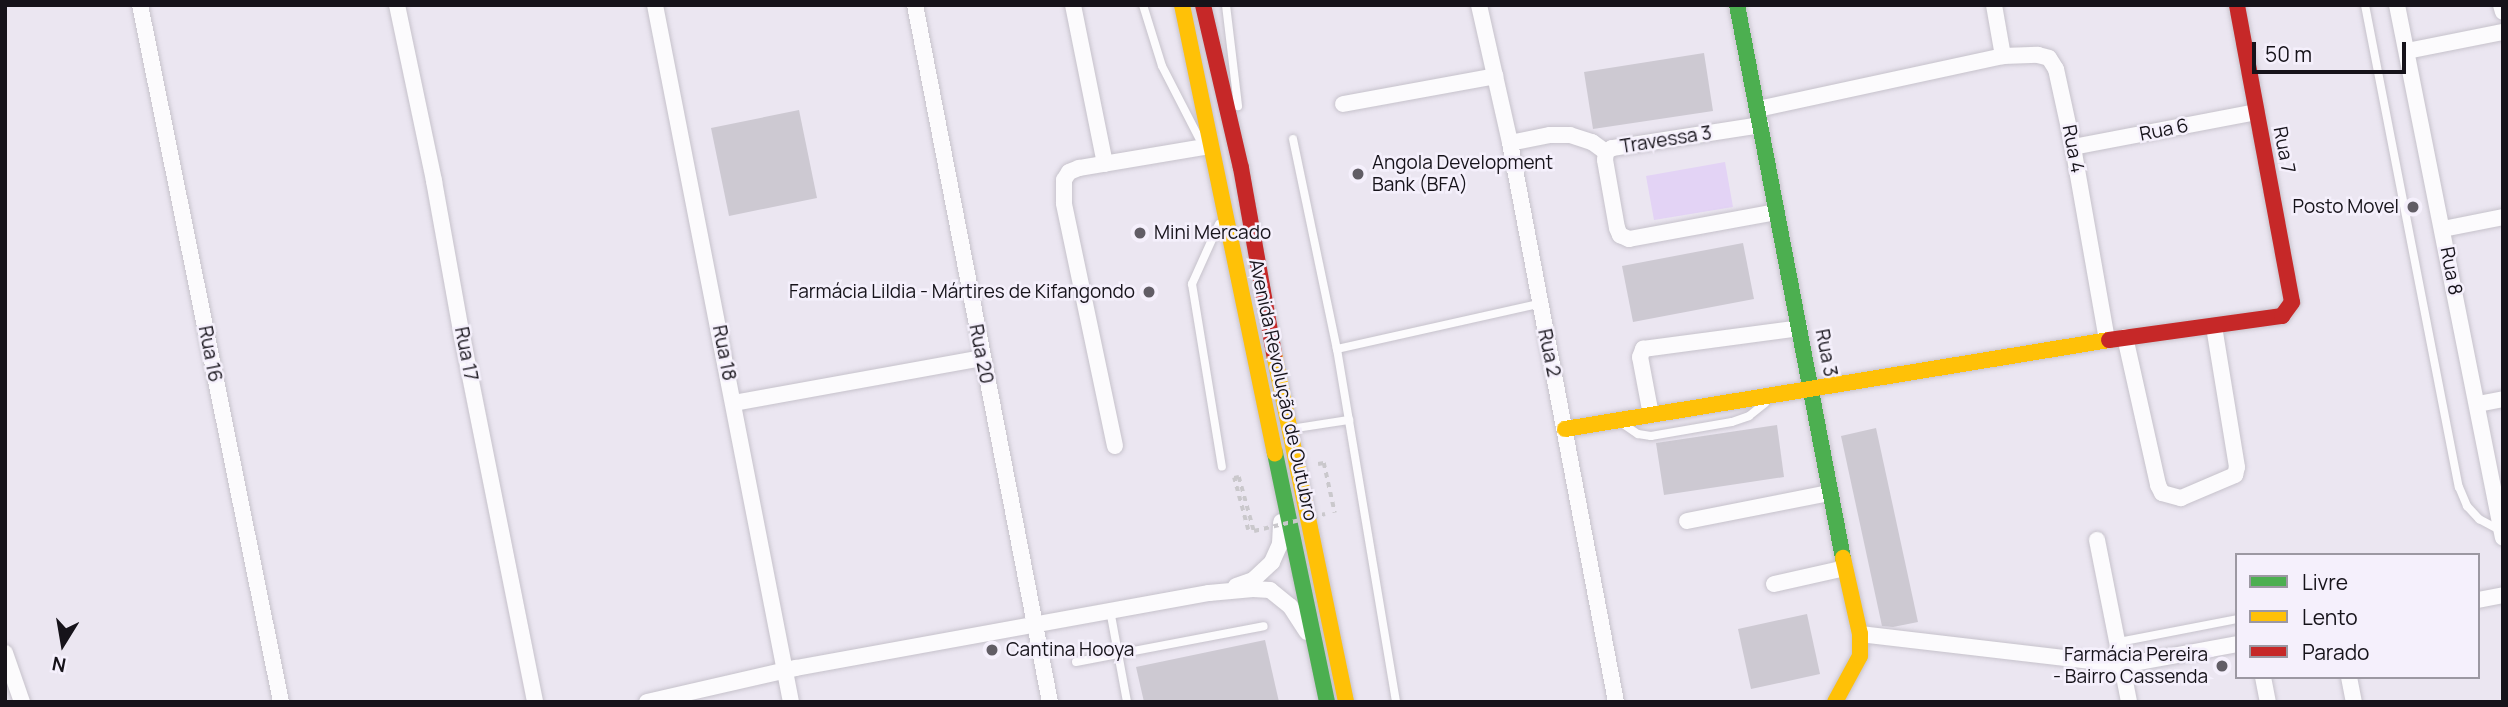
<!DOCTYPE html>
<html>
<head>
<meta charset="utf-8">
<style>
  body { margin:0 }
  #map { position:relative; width:2508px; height:707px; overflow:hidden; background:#ebe6f1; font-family:Manrope,sans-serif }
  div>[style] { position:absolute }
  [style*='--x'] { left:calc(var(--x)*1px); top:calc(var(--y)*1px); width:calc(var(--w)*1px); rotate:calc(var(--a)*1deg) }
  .green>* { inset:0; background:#e3d3f5 }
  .building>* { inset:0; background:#cdc9d2 }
  .path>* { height:3.5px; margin-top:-1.75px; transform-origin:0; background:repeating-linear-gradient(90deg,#cac8cc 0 5px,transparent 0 10px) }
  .roads { filter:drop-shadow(0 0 2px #c6c2cb) drop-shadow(0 0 2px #c6c2cb) }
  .lane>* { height:8px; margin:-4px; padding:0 4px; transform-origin:4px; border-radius:4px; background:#fcfbfd }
  .street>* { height:16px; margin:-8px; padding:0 8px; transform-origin:8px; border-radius:8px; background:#fcfbfd }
  .fast>* { height:16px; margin:-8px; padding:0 8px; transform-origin:8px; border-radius:8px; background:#4caf50 }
  .slow>* { height:16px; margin:-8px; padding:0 8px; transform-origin:8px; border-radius:8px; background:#ffc107 }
  .jam>* { height:16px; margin:-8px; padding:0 8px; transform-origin:8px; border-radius:8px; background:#c62828 }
  .path-bridge>* { height:3.5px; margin-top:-1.75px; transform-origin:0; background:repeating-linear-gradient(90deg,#cac8cc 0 5px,transparent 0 10px) }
  .dots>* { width:19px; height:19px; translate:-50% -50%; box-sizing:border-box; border:4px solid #f5f0fc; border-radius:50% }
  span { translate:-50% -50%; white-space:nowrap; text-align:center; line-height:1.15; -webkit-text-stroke:5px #f5f0fc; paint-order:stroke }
  .street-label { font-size:19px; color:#16131a }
  .poi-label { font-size:19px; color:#16131a }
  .left { translate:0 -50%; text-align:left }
  .right { translate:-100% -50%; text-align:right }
  .frame { position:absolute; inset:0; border:7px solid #16131a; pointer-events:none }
  .legend { position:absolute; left:2235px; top:553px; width:245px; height:126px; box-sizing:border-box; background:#f5f0fc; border:2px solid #9c98a2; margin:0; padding:9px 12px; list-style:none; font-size:21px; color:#16131a }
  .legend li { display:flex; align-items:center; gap:14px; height:35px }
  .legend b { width:35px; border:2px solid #9c98a2 }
  .north { position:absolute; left:28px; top:609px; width:70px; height:70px; -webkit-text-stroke:5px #f5f0fc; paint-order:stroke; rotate:191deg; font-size:19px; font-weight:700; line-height:28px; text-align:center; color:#16131a }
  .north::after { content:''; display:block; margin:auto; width:24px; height:32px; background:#16131a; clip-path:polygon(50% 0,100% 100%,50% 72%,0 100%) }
  .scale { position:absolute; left:2252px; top:42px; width:154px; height:32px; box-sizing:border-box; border:4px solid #16131a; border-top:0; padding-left:9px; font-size:21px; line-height:24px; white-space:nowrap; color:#16131a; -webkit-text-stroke:5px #f5f0fc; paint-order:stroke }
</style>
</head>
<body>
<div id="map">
  <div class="green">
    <div style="clip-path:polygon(1725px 162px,1733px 207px,1654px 220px,1646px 176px)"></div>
  </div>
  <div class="building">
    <div style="clip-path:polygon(1704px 53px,1713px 111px,1593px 129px,1584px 72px)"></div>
    <div style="clip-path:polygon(799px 110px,817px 198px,729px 216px,711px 128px)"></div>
    <div style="clip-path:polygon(1743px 243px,1754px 299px,1633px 322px,1622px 266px)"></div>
    <div style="clip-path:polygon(1777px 425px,1784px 477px,1664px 495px,1656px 443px)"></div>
    <div style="clip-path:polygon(1876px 428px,1918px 622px,1893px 627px,1882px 626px,1841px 436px)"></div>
    <div style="clip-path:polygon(1807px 614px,1820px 674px,1751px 689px,1738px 629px)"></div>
    <div style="clip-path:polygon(1265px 640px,1279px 702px,1144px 702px,1136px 667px)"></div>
  </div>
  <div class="path">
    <div style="--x:1318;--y:464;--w:6;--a:-9"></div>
    <div style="--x:1324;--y:463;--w:51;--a:77.6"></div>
    <div style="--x:1248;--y:530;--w:54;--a:-105.1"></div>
    <div style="--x:1234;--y:478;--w:5;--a:-11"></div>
    <div style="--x:1239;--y:477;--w:56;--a:74.5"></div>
  </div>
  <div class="roads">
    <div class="lane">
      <div style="--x:1143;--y:5;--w:64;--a:72.7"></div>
      <div style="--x:1162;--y:66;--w:81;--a:62.8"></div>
      <div style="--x:1226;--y:5;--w:102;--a:83.2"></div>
      <div style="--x:2365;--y:5;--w:491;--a:79"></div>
      <div style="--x:2459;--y:487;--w:21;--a:67"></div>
      <div style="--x:2467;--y:506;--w:18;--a:47"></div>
      <div style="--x:2479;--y:519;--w:26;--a:28"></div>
      <div style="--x:1293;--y:139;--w:215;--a:78.2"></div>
      <div style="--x:1337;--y:349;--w:358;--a:80.5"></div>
      <div style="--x:1219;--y:224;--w:66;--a:114.2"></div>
      <div style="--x:1192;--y:284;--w:185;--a:80.7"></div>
      <div style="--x:1337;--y:349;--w:206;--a:-12.6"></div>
      <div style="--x:1623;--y:424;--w:18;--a:34"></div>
      <div style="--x:1638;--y:434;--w:13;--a:9"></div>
      <div style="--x:1651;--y:436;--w:82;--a:-9.8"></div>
      <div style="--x:1732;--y:422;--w:18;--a:-19"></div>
      <div style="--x:1749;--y:416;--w:21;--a:-39"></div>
      <div style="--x:1290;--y:429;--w:60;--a:-8.7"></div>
      <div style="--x:1110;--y:610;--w:94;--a:79.5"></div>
      <div style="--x:2119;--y:642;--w:120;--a:-11"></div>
      <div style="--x:1076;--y:662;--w:191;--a:-10.8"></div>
    </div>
    <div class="street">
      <div style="--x:140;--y:5;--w:711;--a:78.56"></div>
      <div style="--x:397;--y:5;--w:180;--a:78.1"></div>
      <div style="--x:434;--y:181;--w:158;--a:79.8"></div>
      <div style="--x:462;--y:336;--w:373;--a:78.7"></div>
      <div style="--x:655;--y:5;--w:710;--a:78.96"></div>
      <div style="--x:915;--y:5;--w:710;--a:79.04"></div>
      <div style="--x:1073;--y:5;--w:162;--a:78.6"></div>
      <div style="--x:1479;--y:5;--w:141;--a:77.3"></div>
      <div style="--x:1510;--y:143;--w:569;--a:79.26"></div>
      <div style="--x:1994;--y:5;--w:52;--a:80"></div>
      <div style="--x:2397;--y:5;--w:543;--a:78.75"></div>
      <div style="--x:2501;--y:5;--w:7;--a:74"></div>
      <div style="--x:2407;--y:51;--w:98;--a:-11.2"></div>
      <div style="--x:1343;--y:104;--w:155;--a:-10.4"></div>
      <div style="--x:1758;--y:109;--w:251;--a:-12.2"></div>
      <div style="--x:2003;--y:56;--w:35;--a:-2"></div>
      <div style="--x:2038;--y:55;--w:11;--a:15"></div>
      <div style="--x:2049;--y:58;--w:13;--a:58"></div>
      <div style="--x:2056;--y:69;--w:80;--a:77.7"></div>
      <div style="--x:2073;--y:147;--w:196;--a:80"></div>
      <div style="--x:1761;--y:125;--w:151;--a:171.2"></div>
      <div style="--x:1612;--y:148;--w:7;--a:146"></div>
      <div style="--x:1606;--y:152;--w:8;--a:97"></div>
      <div style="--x:1605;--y:160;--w:69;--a:80"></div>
      <div style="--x:1617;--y:228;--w:8;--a:67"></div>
      <div style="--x:1620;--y:235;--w:10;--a:24"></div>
      <div style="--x:1629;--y:239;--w:149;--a:-10.4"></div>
      <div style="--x:1510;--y:143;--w:41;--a:-11.3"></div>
      <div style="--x:1550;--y:135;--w:20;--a:0"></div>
      <div style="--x:1570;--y:135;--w:23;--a:18"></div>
      <div style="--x:1592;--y:142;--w:17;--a:36"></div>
      <div style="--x:2073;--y:147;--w:186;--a:-10.8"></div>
      <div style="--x:2443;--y:229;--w:61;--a:-11.3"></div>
      <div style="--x:2125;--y:337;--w:152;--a:77.4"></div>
      <div style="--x:2158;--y:485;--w:9;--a:63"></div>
      <div style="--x:2162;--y:493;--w:20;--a:15"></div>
      <div style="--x:2181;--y:498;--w:59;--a:-23.1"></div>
      <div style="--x:2235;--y:475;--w:8;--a:-76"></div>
      <div style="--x:2237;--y:467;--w:142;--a:-99.3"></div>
      <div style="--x:734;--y:403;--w:252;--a:-10.3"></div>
      <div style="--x:2478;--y:404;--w:25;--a:-11"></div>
      <div style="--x:1651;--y:415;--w:59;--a:-100.7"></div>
      <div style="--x:1640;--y:357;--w:9;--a:-69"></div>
      <div style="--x:1643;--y:349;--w:158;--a:-7.6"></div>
      <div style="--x:1115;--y:446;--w:248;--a:-101.9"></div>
      <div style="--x:1064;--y:203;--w:23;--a:-90"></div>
      <div style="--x:1064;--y:180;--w:9;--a:-58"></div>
      <div style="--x:1069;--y:172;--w:11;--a:-22"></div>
      <div style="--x:1079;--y:168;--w:127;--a:-9.5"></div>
      <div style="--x:1687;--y:521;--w:144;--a:-11.2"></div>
      <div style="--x:2097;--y:540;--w:165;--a:78.8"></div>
      <div style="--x:1774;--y:584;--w:73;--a:-12.7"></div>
      <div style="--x:1236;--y:586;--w:18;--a:-19"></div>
      <div style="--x:1253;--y:580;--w:26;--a:-43"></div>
      <div style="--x:1272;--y:562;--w:20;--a:-66"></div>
      <div style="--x:1280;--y:544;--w:22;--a:-87"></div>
      <div style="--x:2478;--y:600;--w:25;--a:-11"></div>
      <div style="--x:1860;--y:634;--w:265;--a:6.7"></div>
      <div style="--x:2123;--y:665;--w:116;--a:-10.4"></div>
      <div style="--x:5;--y:653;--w:52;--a:70.9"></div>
      <div style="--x:2263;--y:677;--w:25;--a:79"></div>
      <div style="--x:2349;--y:677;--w:25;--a:79"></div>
      <div style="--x:647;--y:702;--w:153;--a:-12.9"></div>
      <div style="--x:796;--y:668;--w:420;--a:-10.3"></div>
      <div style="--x:1209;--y:593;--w:44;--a:-5.2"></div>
      <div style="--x:1253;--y:589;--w:17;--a:3"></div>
      <div style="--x:1270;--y:590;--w:26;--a:39"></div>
      <div style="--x:1290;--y:606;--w:31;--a:57"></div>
    </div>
    <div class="fast">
      <div style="--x:1737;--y:5;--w:563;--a:79.15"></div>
      <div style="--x:1275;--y:453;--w:254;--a:78.2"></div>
    </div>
    <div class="slow">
      <div style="--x:1182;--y:5;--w:458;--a:78.3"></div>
      <div style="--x:1274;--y:354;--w:355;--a:78.3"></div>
      <div style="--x:1565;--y:429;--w:551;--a:-9.29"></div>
      <div style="--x:1835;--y:702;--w:52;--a:-61.5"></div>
      <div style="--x:1860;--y:656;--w:22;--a:-90"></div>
      <div style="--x:1860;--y:634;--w:78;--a:-102.6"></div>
    </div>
    <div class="jam">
      <div style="--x:1203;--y:5;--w:167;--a:76.9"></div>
      <div style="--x:1241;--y:168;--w:189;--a:79.9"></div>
      <div style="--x:2109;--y:340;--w:175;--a:-7.9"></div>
      <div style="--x:2282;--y:316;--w:17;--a:-54"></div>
      <div style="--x:2292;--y:302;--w:302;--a:-100.5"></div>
    </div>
  </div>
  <div class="path-bridge">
    <div style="--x:1254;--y:531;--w:73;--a:-13.5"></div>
  </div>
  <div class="dots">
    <div style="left:1358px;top:174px;background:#615d65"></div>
    <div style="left:2413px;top:207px;background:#615d65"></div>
    <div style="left:1140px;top:233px;background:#615d65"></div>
    <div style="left:1149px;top:292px;background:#615d65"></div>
    <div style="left:992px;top:650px;background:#615d65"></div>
    <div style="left:2222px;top:666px;background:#615d65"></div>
  </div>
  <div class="street-label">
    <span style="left:2164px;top:130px;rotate:-11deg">Rua 6</span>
    <span style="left:1666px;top:140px;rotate:-9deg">Travessa 3</span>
    <span style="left:2073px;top:149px;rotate:79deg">Rua 4</span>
    <span style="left:2284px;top:150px;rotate:79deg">Rua 7</span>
    <span style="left:2451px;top:271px;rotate:79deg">Rua 8</span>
    <span style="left:724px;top:353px;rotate:79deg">Rua 18</span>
    <span style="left:1549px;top:353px;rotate:78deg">Rua 2</span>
    <span style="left:1826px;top:353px;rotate:79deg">Rua 3</span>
    <span style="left:210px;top:354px;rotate:79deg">Rua 16</span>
    <span style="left:466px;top:354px;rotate:79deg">Rua 17</span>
    <span style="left:981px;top:354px;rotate:79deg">Rua 20</span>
    <span style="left:1283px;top:390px;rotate:78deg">Avenida Revolução de Outubro</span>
  </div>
  <div class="poi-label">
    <span class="left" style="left:1372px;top:174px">Angola Development<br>Bank (BFA)</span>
    <span class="right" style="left:2399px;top:207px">Posto Movel</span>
    <span class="left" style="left:1154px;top:233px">Mini Mercado</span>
    <span class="right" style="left:1135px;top:292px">Farmácia Lildia - Mártires de Kifangondo</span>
    <span class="left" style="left:1006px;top:650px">Cantina Hooya</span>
    <span class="right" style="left:2208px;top:666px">Farmácia Pereira<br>- Bairro Cassenda</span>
  </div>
  <div class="frame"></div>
  <ul class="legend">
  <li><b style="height:9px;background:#4caf50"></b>Livre</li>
  <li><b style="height:9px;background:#ffc107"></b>Lento</li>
  <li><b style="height:9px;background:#c62828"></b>Parado</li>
  </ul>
  <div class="north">N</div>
  <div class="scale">50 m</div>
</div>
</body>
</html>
